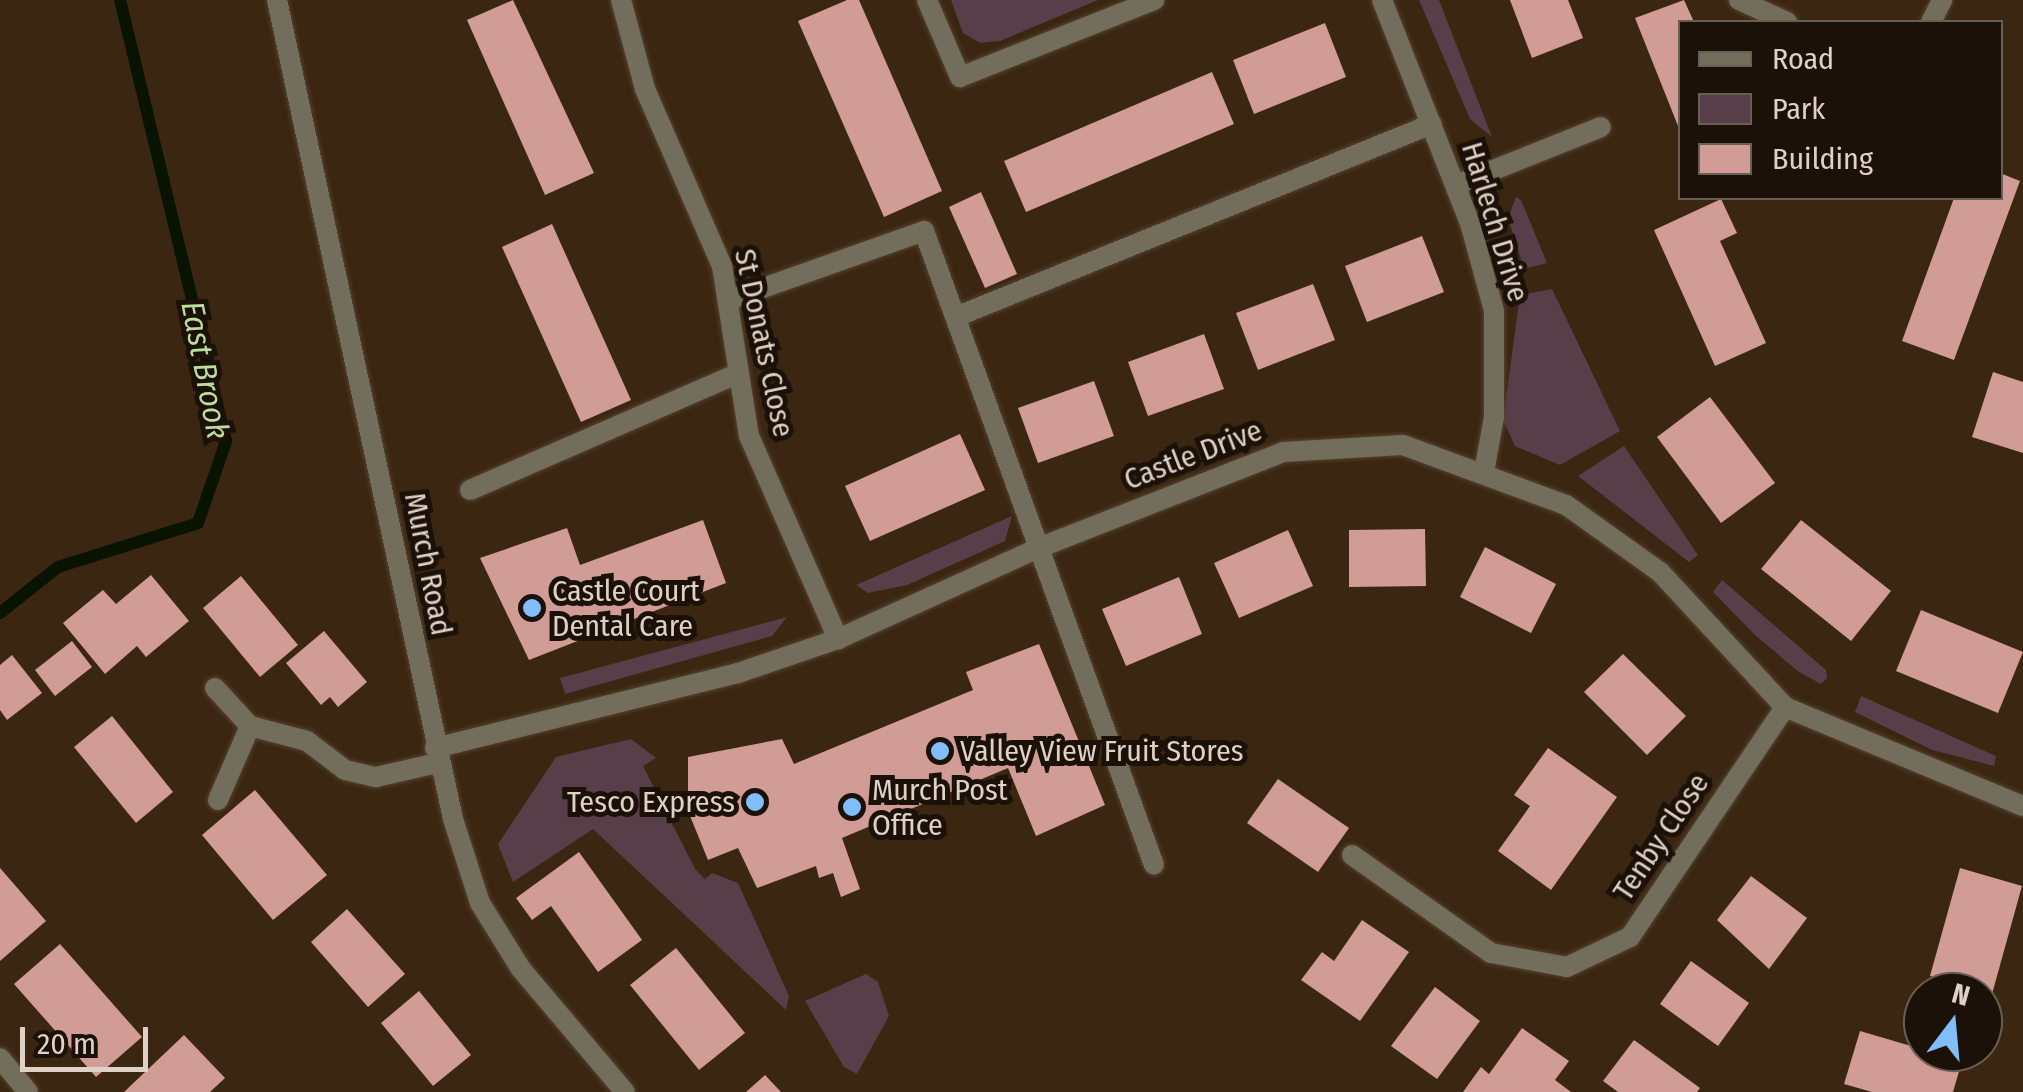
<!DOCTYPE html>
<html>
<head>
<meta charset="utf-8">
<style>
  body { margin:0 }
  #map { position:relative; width:2023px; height:1092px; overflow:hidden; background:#3b2612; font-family:"Fira Sans Condensed",sans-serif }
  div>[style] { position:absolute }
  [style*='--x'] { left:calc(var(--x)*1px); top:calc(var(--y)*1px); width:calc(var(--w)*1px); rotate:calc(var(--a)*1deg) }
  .green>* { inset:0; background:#573e48 }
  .stream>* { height:12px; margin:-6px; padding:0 6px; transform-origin:6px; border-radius:6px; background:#081400 }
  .building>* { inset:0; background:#d09c95 }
  .roads { filter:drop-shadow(0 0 2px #55412f) drop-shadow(0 0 2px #55412f) }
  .service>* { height:20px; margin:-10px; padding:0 10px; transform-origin:10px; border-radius:10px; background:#726e5b }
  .minor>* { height:20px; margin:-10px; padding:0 10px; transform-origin:10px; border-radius:10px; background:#726e5b }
  .dots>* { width:28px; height:28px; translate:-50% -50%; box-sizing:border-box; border:5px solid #1b1109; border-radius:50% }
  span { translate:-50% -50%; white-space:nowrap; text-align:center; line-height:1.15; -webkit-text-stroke:10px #1b1109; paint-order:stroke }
  .street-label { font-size:30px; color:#dfd1c5 }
  .poi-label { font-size:30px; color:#dfd1c5 }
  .left { translate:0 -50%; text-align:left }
  .right { translate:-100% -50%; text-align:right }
  .water-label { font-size:32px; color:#bcdd9d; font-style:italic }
  .legend { position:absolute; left:1678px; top:20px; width:325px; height:180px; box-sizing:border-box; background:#1b1109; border:2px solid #695e54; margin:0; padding:12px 18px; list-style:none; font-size:30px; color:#dfd1c5 }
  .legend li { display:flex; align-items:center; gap:20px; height:50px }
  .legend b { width:50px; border:2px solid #695e54 }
  .north { position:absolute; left:1903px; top:972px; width:100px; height:100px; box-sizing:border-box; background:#1b1109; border:2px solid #695e54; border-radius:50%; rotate:16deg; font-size:28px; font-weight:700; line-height:40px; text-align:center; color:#dfd1c5 }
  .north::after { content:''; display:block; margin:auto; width:35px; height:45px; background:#80bdfa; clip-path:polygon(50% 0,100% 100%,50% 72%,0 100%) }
  .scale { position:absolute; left:20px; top:1027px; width:128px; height:45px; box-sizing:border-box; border:5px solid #dfd1c5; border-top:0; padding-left:12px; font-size:30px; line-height:35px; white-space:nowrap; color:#dfd1c5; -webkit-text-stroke:8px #1b1109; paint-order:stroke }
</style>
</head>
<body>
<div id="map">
  <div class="green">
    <div style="clip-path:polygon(951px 0,1098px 0,1000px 41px,980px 43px,963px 33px)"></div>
    <div style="clip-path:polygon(1419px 0,1439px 0,1492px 137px,1470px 119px)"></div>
    <div style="clip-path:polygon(1516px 197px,1521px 200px,1547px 263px,1524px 269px,1508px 218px)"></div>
    <div style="clip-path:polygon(1552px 289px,1620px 431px,1560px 465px,1515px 446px,1503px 420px,1520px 295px)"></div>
    <div style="clip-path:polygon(1624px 446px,1698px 555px,1689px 562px,1578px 476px)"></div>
    <div style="clip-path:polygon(1012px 516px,1005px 541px,907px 585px,868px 593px,856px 585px)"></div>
    <div style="clip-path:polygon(1722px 580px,1826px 670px,1827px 678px,1821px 684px,1799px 672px,1756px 636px,1713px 592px)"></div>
    <div style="clip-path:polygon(787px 617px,772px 636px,565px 694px,560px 678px)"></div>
    <div style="clip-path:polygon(1861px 696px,1996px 756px,1994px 766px,1932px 750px,1855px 712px)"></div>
    <div style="clip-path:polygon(631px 739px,656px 758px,643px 766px,695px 869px,705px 879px,712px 873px,738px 883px,789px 996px,786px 1010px,593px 829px,513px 882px,498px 844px,556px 757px)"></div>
    <div style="clip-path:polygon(866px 974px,878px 982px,889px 1016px,857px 1074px,844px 1067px,805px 1001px)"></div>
  </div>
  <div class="stream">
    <div style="--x:0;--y:613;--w:74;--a:-38.4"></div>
    <div style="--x:58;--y:567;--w:147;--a:-17.4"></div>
    <div style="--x:198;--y:523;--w:87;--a:-71.1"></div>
    <div style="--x:226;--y:441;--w:454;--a:-103.5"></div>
  </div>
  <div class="building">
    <div style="clip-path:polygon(513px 0,594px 173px,545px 195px,467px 20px)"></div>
    <div style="clip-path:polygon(847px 0,859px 0,942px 191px,884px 217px,798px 21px)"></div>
    <div style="clip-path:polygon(1510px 0,1568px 0,1583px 38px,1532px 58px)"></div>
    <div style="clip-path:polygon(1684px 0,1694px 22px,1680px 22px,1680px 131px,1635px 18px)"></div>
    <div style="clip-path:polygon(1325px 23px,1346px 77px,1254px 114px,1233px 60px)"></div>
    <div style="clip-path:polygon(1212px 72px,1234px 124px,1026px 212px,1004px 161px)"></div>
    <div style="clip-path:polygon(2000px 173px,2020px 181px,1954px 360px,1902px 341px,1954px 198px,2000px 198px)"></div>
    <div style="clip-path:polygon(981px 192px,1017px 274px,985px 288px,949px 207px)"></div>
    <div style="clip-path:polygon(1721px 199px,1737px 233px,1720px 241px,1766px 343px,1715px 366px,1654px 230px)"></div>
    <div style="clip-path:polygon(552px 224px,631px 400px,581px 422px,502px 247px)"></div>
    <div style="clip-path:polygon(1422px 236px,1444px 292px,1367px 322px,1345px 266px)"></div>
    <div style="clip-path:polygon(1313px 284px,1335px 340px,1258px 370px,1236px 313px)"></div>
    <div style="clip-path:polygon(1204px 334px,1224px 389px,1148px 416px,1128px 362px)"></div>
    <div style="clip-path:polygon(1993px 372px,2023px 382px,2023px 453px,1972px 437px)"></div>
    <div style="clip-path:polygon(1094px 381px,1114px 436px,1038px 463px,1018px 408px)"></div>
    <div style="clip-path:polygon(1710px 397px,1775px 483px,1721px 523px,1657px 437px)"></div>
    <div style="clip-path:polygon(960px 434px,985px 490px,870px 541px,845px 486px)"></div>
    <div style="clip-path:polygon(703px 520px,726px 583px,529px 660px,480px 558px,567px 528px,580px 565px)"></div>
    <div style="clip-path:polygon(1801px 520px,1891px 591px,1851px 641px,1761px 569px)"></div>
    <div style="clip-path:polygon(1425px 529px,1426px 586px,1349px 587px,1349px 530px)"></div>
    <div style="clip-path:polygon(1288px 530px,1313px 586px,1239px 618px,1214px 563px)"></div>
    <div style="clip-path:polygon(1485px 547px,1556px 584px,1531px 633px,1460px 597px)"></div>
    <div style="clip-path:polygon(151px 575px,189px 621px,146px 657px,137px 646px,105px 674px,63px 623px,103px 590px,116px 604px)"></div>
    <div style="clip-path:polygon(241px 576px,298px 645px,260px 677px,203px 608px)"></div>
    <div style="clip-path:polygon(1179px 577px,1202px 634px,1126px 666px,1102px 609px)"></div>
    <div style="clip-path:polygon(1921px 610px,2023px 652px,1998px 713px,1896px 671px)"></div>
    <div style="clip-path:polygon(324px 631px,367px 682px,338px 707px,330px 697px,321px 705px,286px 663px)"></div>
    <div style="clip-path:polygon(72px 641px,92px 667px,55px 696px,35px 670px)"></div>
    <div style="clip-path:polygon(1039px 644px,1105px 805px,1036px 836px,1008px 768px,842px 838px,860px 889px,841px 897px,833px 873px,819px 878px,816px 866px,757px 888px,738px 848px,708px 860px,688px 811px,688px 757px,782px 739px,794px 764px,973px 690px,966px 672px)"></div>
    <div style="clip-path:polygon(1623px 654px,1686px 716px,1647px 755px,1584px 692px)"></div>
    <div style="clip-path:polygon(12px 655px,42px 693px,7px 720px,0 710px,0 665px)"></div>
    <div style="clip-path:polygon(112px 716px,173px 792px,136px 823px,74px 747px)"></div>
    <div style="clip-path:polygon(1548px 748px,1617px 797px,1551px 890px,1498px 851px,1530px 806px,1514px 795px)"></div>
    <div style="clip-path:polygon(1278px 779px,1349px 828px,1318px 872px,1247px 823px)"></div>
    <div style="clip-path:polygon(255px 790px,327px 875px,273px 920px,202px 835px)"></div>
    <div style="clip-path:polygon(579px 852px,642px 940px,598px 972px,551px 906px,532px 920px,516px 898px)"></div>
    <div style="clip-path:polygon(0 868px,46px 921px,0 961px)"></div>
    <div style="clip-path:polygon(1960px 868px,2022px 886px,1992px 994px,1930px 976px)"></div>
    <div style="clip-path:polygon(1751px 876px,1807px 918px,1769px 969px,1717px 920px)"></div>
    <div style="clip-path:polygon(347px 909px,405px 974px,368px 1007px,311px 942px)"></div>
    <div style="clip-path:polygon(1362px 920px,1409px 952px,1360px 1021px,1301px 980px,1322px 952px,1334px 961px)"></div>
    <div style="clip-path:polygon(60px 944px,142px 1037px,96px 1077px,14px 984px)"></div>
    <div style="clip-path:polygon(676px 948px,745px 1033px,699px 1070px,630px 985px)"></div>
    <div style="clip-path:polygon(1691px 961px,1749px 1003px,1718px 1046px,1660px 1004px)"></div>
    <div style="clip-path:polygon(1435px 987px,1480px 1021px,1437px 1079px,1391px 1046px)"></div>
    <div style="clip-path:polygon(419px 991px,471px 1055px,433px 1086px,381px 1023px)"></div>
    <div style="clip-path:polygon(1522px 1028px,1569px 1061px,1555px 1080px,1571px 1092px,1463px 1092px,1481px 1067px,1489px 1074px)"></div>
    <div style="clip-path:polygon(1860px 1031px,1962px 1061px,1953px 1092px,1872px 1092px,1844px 1084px)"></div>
    <div style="clip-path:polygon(184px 1035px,225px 1078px,210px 1092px,124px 1092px)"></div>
    <div style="clip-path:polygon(1634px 1040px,1700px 1088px,1697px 1092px,1618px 1092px,1603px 1081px)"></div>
    <div style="clip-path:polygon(765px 1075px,781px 1092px,746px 1092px)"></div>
  </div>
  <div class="roads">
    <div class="service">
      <div style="--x:1739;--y:0;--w:53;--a:24.6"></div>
      <div style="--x:1931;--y:22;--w:25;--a:-63"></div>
      <div style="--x:729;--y:300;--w:207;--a:-19.5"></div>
      <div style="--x:924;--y:231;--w:674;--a:70.06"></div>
      <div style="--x:958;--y:316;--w:511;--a:-22.05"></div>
      <div style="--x:470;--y:490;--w:293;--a:-23.5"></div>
    </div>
    <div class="minor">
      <div style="--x:277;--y:0;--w:838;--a:77.87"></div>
      <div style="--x:453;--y:819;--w:88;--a:72.2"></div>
      <div style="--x:480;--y:903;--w:78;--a:58.2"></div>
      <div style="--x:521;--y:969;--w:161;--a:49.8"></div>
      <div style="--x:621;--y:0;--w:92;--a:74.9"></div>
      <div style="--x:645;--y:89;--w:193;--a:66.5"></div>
      <div style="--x:722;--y:266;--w:172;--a:81"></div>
      <div style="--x:749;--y:436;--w:222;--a:66.3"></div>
      <div style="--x:927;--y:0;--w:84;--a:66.8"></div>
      <div style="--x:960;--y:77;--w:209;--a:-21.6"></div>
      <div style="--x:1382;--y:0;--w:240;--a:68.5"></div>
      <div style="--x:1470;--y:223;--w:91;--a:74.7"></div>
      <div style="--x:1494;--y:311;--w:106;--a:90"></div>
      <div style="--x:1494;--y:417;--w:56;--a:100.3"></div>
      <div style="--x:1456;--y:185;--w:156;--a:-21.8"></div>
      <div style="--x:215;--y:688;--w:52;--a:47.4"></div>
      <div style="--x:250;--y:726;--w:59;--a:14.7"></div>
      <div style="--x:307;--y:741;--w:48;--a:37.3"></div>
      <div style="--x:345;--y:770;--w:32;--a:13"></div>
      <div style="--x:376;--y:777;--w:63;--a:-12.9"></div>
      <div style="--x:435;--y:748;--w:312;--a:-13.9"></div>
      <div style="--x:738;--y:673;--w:106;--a:-18.8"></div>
      <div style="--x:838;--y:639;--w:223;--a:-24.4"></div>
      <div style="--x:1041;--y:547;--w:260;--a:-21.4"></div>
      <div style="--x:1283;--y:452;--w:120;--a:-3.3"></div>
      <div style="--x:1403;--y:445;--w:174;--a:20.2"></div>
      <div style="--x:1566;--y:505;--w:115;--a:35.5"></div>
      <div style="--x:1660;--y:572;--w:184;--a:47.2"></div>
      <div style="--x:1785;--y:707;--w:258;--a:22.6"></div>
      <div style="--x:218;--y:800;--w:81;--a:-66.6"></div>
      <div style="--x:1352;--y:855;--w:170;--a:35.2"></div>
      <div style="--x:1491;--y:953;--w:77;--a:10.4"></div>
      <div style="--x:1567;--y:967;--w:70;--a:-25.5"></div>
      <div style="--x:1630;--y:937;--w:277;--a:-56"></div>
      <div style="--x:0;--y:1058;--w:44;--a:50.5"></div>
    </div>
  </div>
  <div class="dots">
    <div style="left:532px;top:608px;background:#80bdfa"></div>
    <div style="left:940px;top:751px;background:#80bdfa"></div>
    <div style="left:755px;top:802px;background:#80bdfa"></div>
    <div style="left:852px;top:807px;background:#80bdfa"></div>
  </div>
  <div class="street-label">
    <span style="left:1495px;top:222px;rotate:73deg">Harlech Drive</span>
    <span style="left:764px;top:343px;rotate:78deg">St Donats Close</span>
    <span style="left:1193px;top:455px;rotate:-21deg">Castle Drive</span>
    <span style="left:428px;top:564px;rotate:79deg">Murch Road</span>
    <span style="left:1661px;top:837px;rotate:-56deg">Tenby Close</span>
  </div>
  <div class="poi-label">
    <span class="left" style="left:552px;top:608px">Castle Court<br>Dental Care</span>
    <span class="left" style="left:960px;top:751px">Valley View Fruit Stores</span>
    <span class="left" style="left:872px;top:807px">Murch Post<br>Office</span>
    <span class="right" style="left:735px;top:802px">Tesco Express</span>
  </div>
  <div class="water-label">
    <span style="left:205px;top:370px;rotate:79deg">East Brook</span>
  </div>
  <ul class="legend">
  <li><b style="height:12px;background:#726e5b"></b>Road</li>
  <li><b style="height:28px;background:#573e48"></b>Park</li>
  <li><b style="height:28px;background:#d09c95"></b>Building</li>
  </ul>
  <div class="north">N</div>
  <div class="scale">20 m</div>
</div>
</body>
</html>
